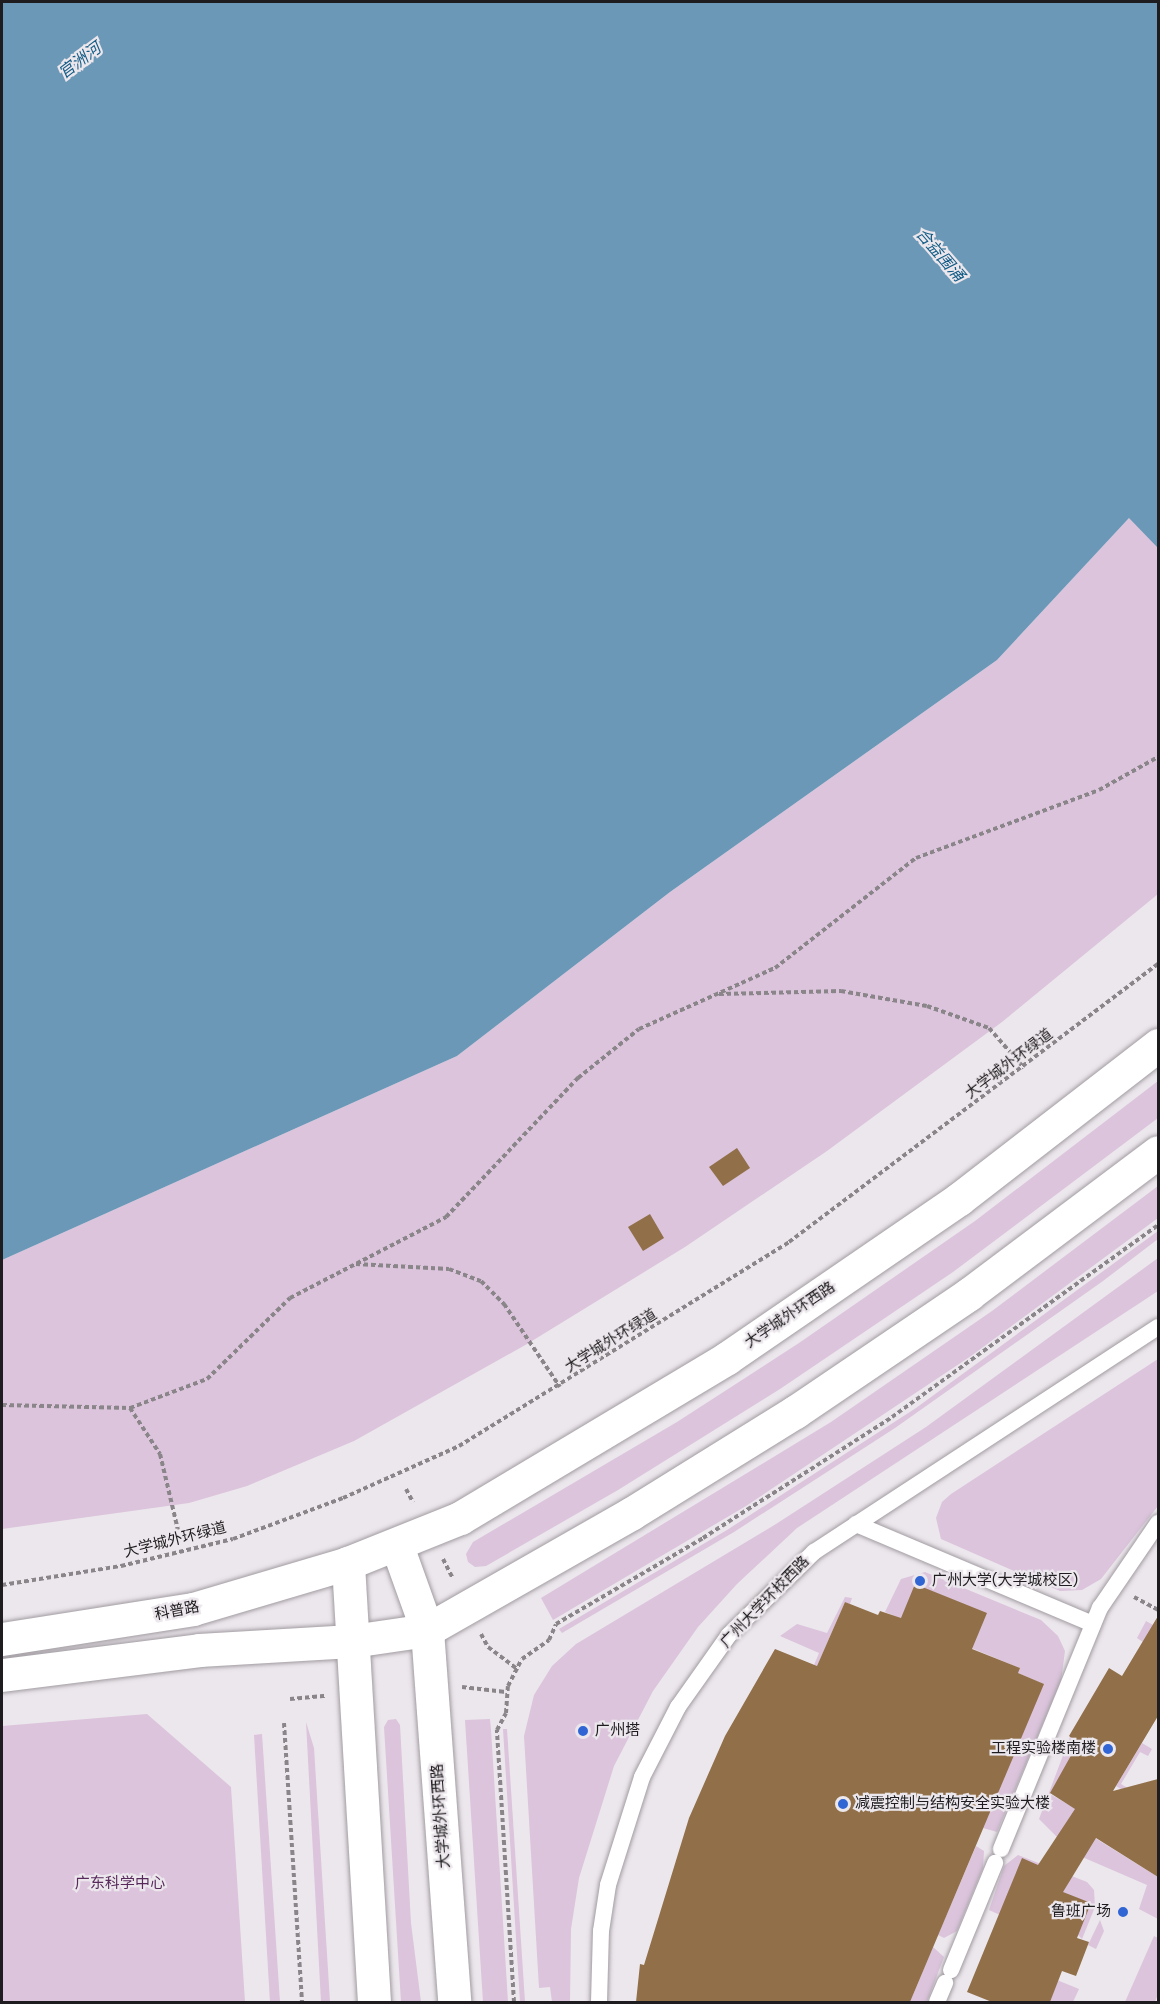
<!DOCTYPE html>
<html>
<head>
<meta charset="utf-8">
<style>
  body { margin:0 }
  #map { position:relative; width:1160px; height:2004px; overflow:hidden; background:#ece7ec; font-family:"DM Sans","Noto Sans SC",sans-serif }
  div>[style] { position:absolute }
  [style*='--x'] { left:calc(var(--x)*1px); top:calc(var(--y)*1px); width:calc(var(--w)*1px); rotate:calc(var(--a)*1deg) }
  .green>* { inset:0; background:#dbc4dc }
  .water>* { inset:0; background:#6c98b8 }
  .building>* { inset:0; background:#906f49 }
  .path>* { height:4px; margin-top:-2px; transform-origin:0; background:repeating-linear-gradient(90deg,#898589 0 4.5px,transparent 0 7.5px) }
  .roads { filter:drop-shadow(0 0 2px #a19ca1) drop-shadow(0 0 2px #a19ca1) }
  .service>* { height:16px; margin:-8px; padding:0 8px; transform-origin:8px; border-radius:8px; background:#fff }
  .tertiary>* { height:33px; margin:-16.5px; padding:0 16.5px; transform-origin:16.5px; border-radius:16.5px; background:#fff }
  .primary>* { height:33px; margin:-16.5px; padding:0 16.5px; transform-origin:16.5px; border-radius:16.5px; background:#fff }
  .dots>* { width:16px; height:16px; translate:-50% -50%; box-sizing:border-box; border:3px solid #ece7ec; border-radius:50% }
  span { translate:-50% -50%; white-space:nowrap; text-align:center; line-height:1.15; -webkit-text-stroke:4.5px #ece7ec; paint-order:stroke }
  .street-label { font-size:15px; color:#1e1c1e }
  .poi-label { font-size:15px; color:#1e1c1e }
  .left { translate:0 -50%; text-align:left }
  .right { translate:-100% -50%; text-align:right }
  .park-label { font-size:15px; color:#582a5c }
  .water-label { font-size:16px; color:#125c87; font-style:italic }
  .frame { position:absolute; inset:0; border:3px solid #1e1c1e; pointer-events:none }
</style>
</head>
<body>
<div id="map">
  <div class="green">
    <div style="clip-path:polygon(1158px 495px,1158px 894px,1002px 1022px,827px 1151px,685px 1247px,527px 1344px,354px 1441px,247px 1486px,189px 1503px,2px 1529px,2px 1260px,457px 1056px,670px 892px,997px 660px,1129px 518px)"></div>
    <div style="clip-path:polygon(1158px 1081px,1158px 1118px,953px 1272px,780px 1389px,618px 1490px,486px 1566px,475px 1567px,468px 1562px,466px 1554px,473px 1542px,677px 1422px,799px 1343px,975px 1221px)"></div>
    <div style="clip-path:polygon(1158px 1186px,1158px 1218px,971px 1356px,746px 1506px,553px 1620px,541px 1598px,831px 1422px,992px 1311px)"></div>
    <div style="clip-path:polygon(1158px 1231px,1158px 1239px,1103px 1281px,895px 1428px,734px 1532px,562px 1633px,559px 1629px,727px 1530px,916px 1408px)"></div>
    <div style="clip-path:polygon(1158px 1258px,1158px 1291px,797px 1528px,737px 1584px,698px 1627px,653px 1691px,614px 1766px,579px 1878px,571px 1929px,570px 2002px,552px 2002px,550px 1987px,539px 1988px,524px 1736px,534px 1695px,552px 1666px,576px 1644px,776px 1524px,926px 1427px)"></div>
    <div style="clip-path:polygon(1158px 1359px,1158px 1506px,1101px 1579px,1082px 1590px,1060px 1591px,941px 1539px,936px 1518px,942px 1502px,951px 1494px)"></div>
    <div style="clip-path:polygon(925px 1572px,1041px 1620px,1058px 1636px,1065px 1651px,1061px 1681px,997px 1832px,983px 1828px,1043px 1684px,1018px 1673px,1019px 1668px,885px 1612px,901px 1579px)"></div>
    <div style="clip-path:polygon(845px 1597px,852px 1598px,850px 1604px,845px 1602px,817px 1666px,814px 1665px,819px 1653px,780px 1636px,797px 1624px,827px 1633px)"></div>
    <div style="clip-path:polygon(1146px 1621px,1153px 1625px,1143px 1642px,1137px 1638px)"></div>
    <div style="clip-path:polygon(147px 1714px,231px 1787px,245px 2002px,2px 2002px,2px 1726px)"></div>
    <div style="clip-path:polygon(396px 1719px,400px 1725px,411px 1923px,421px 2002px,401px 2002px,384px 1727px,388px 1720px)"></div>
    <div style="clip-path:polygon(490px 1719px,491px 1730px,508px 2002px,483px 2002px,465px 1720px)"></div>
    <div style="clip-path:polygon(306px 1722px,314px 1748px,330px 2002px,321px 2002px)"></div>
    <div style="clip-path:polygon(503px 1729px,507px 1729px,525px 2002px,520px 2002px)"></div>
    <div style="clip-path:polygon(262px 1734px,280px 2002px,270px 2002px,254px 1735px)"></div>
    <div style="clip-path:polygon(1070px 1737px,1081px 1743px,1050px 1794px,1081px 1812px,1074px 1825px,1158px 1877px,1158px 1919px,1139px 1909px,1147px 1885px,1073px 1853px,1039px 1819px)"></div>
    <div style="clip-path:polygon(1142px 1743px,1152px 1749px,1148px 1756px,1140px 1752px,1121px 1784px,1152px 1803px,1150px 1807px,1116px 1786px)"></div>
    <div style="clip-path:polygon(976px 1846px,984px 1851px,983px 1868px,957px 1931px,944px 1938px,938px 1935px)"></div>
    <div style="clip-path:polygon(1018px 1855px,1087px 1882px,1094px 1890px,1095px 1907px,1082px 1939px,1016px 1873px,1000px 1915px,989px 1910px,1004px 1866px)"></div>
    <div style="clip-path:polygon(1100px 1920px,1104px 1931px,1096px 1949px,1088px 1945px)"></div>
    <div style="clip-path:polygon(1154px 1936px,1158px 1938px,1158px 1994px,1155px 2002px,1125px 2002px)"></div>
    <div style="clip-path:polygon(933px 1947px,944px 1957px,927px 2002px,910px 2002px)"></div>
    <div style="clip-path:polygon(1057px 1980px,1079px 1989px,1073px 2002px,1050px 2002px)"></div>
  </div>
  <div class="water">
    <div style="clip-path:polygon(2px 2px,1158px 2px,1158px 548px,1129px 518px,997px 660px,670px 892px,457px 1056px,2px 1260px)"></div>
  </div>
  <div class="building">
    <div style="clip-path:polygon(737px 1148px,750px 1168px,723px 1186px,709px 1167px)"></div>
    <div style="clip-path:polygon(650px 1214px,664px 1238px,643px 1251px,628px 1227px)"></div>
    <div style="clip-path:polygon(915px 1584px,987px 1613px,972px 1649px,1020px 1668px,1018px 1673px,1044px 1684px,910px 2002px,636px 2002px,640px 1964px,644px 1965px,689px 1818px,725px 1736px,775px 1649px,817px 1666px,845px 1602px,878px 1615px,880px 1611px,901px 1618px)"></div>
    <div style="clip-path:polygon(1158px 1616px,1158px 1716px,1113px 1791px,1158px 1779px,1158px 1877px,1096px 1838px,1063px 1892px,1091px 1903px,1077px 1938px,1089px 1942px,1076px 1976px,1062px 1971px,1050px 2002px,992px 2002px,967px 1992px,1022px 1858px,1038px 1865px,1075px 1809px,1050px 1793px,1078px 1743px,1069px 1736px,1109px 1668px,1122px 1676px)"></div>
  </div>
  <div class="path">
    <div style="--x:719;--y:994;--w:122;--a:-1.4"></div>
    <div style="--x:841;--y:991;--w:87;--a:9.9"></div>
    <div style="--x:927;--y:1006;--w:66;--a:19.5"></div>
    <div style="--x:989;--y:1028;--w:53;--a:48.8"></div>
    <div style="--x:356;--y:1264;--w:93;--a:3.1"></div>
    <div style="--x:449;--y:1269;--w:34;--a:21"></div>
    <div style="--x:481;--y:1281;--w:33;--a:45"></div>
    <div style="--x:504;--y:1304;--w:100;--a:56"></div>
    <div style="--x:2;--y:1405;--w:128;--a:1.3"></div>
    <div style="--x:130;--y:1408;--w:82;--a:-20.6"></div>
    <div style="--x:207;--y:1379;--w:116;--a:-44.3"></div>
    <div style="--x:290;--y:1298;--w:176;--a:-27.4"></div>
    <div style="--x:446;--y:1217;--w:192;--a:-46.5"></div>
    <div style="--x:578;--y:1078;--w:78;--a:-38.8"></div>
    <div style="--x:639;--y:1029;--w:149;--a:-24.2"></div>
    <div style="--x:775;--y:968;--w:179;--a:-38"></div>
    <div style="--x:916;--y:858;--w:195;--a:-20.4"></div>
    <div style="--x:1099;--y:790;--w:68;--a:-29.2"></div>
    <div style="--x:130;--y:1408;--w:55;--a:56.9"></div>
    <div style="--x:160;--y:1454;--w:78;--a:76.7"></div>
    <div style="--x:406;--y:1489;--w:15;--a:62"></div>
    <div style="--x:443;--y:1559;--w:22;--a:63"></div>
    <div style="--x:2;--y:1585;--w:121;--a:-9.1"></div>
    <div style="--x:121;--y:1566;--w:115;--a:-13.6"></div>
    <div style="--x:233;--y:1539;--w:117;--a:-20.4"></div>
    <div style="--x:343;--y:1498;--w:127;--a:-24.1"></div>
    <div style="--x:459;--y:1446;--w:388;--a:-31.7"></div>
    <div style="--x:789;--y:1242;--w:462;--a:-37"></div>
    <div style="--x:1134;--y:1597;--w:27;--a:28"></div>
    <div style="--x:481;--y:1634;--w:15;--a:62"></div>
    <div style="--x:488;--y:1647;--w:35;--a:37"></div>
    <div style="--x:462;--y:1687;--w:44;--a:6.5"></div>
    <div style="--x:290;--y:1699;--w:36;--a:-5"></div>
    <div style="--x:284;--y:1723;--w:280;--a:86.3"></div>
    <div style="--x:514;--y:2002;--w:273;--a:-93.6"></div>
    <div style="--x:497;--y:1730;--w:19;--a:-62"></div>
    <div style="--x:506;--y:1713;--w:27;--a:-86"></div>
    <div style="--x:508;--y:1686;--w:30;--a:-63"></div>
    <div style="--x:522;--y:1659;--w:33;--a:-35"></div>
    <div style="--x:549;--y:1640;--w:17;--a:-66"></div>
    <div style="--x:556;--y:1624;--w:170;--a:-30.3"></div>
    <div style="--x:703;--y:1538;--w:224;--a:-32.6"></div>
    <div style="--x:892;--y:1417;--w:328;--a:-35.8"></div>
  </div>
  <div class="roads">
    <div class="service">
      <div style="--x:856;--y:1524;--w:257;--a:22.9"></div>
      <div style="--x:1001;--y:1849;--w:261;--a:-67.7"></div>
      <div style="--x:1100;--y:1608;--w:103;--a:-55.7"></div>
      <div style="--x:951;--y:1970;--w:116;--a:-67.6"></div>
      <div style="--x:599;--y:2002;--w:71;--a:-88.4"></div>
      <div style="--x:601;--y:1931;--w:47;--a:-81.3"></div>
      <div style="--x:608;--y:1885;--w:113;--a:-72.5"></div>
      <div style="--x:642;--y:1777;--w:79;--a:-62.8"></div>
      <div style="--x:678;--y:1707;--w:88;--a:-54.7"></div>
      <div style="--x:729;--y:1635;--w:119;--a:-44.3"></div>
      <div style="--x:814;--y:1552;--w:411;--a:-33.2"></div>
      <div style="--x:937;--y:2002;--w:21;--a:-67"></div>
    </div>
    <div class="tertiary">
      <div style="--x:2;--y:1639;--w:193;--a:-8.9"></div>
      <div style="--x:193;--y:1609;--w:162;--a:-16.5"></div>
      <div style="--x:2;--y:1675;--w:199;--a:-7.2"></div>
      <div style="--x:199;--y:1650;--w:153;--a:-3.4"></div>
    </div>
    <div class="primary">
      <div style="--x:397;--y:1546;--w:89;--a:70.3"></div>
      <div style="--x:427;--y:1630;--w:373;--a:85.8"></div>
      <div style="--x:352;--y:1641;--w:76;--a:-8.3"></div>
      <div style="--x:427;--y:1630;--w:236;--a:-29.7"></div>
      <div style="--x:632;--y:1513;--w:192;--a:-31.8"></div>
      <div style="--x:795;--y:1412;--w:210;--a:-34.1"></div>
      <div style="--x:969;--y:1294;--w:236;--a:-36.9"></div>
      <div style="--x:374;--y:2002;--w:440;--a:-93.4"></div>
      <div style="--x:348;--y:1563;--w:121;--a:-21.9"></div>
      <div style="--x:460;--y:1518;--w:311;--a:-30.9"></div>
      <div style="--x:727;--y:1358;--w:281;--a:-34.4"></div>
      <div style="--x:959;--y:1199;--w:252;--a:-37.7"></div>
    </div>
  </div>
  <div class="dots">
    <div style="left:920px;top:1581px;background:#3065d3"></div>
    <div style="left:583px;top:1731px;background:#3065d3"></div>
    <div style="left:1108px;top:1749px;background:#3065d3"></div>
    <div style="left:843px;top:1804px;background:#3065d3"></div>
    <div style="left:1123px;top:1912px;background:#3065d3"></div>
  </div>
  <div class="street-label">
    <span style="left:1009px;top:1064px;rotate:-37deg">大学城外环绿道</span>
    <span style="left:790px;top:1315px;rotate:-34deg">大学城外环西路</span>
    <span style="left:611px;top:1341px;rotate:-32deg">大学城外环绿道</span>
    <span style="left:175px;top:1540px;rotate:-14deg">大学城外环绿道</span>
    <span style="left:765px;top:1602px;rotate:-46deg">广州大学环校西路</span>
    <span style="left:177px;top:1611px;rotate:-11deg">科普路</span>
    <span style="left:441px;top:1816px;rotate:-94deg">大学城外环西路</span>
  </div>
  <div class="poi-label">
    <span class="left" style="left:932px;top:1581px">广州大学(大学城校区)</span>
    <span class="left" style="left:595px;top:1731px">广州塔</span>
    <span class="right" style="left:1096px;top:1749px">工程实验楼南楼</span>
    <span class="left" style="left:855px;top:1804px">减震控制与结构安全实验大楼</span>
    <span class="right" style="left:1111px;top:1912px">鲁班广场</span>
  </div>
  <div class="park-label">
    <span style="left:120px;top:1884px">广东科学中心</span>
  </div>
  <div class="water-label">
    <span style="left:80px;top:61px;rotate:-37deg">官洲河</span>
    <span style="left:940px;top:255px;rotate:49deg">合益围涌</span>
  </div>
  <div class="frame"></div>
</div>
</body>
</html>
